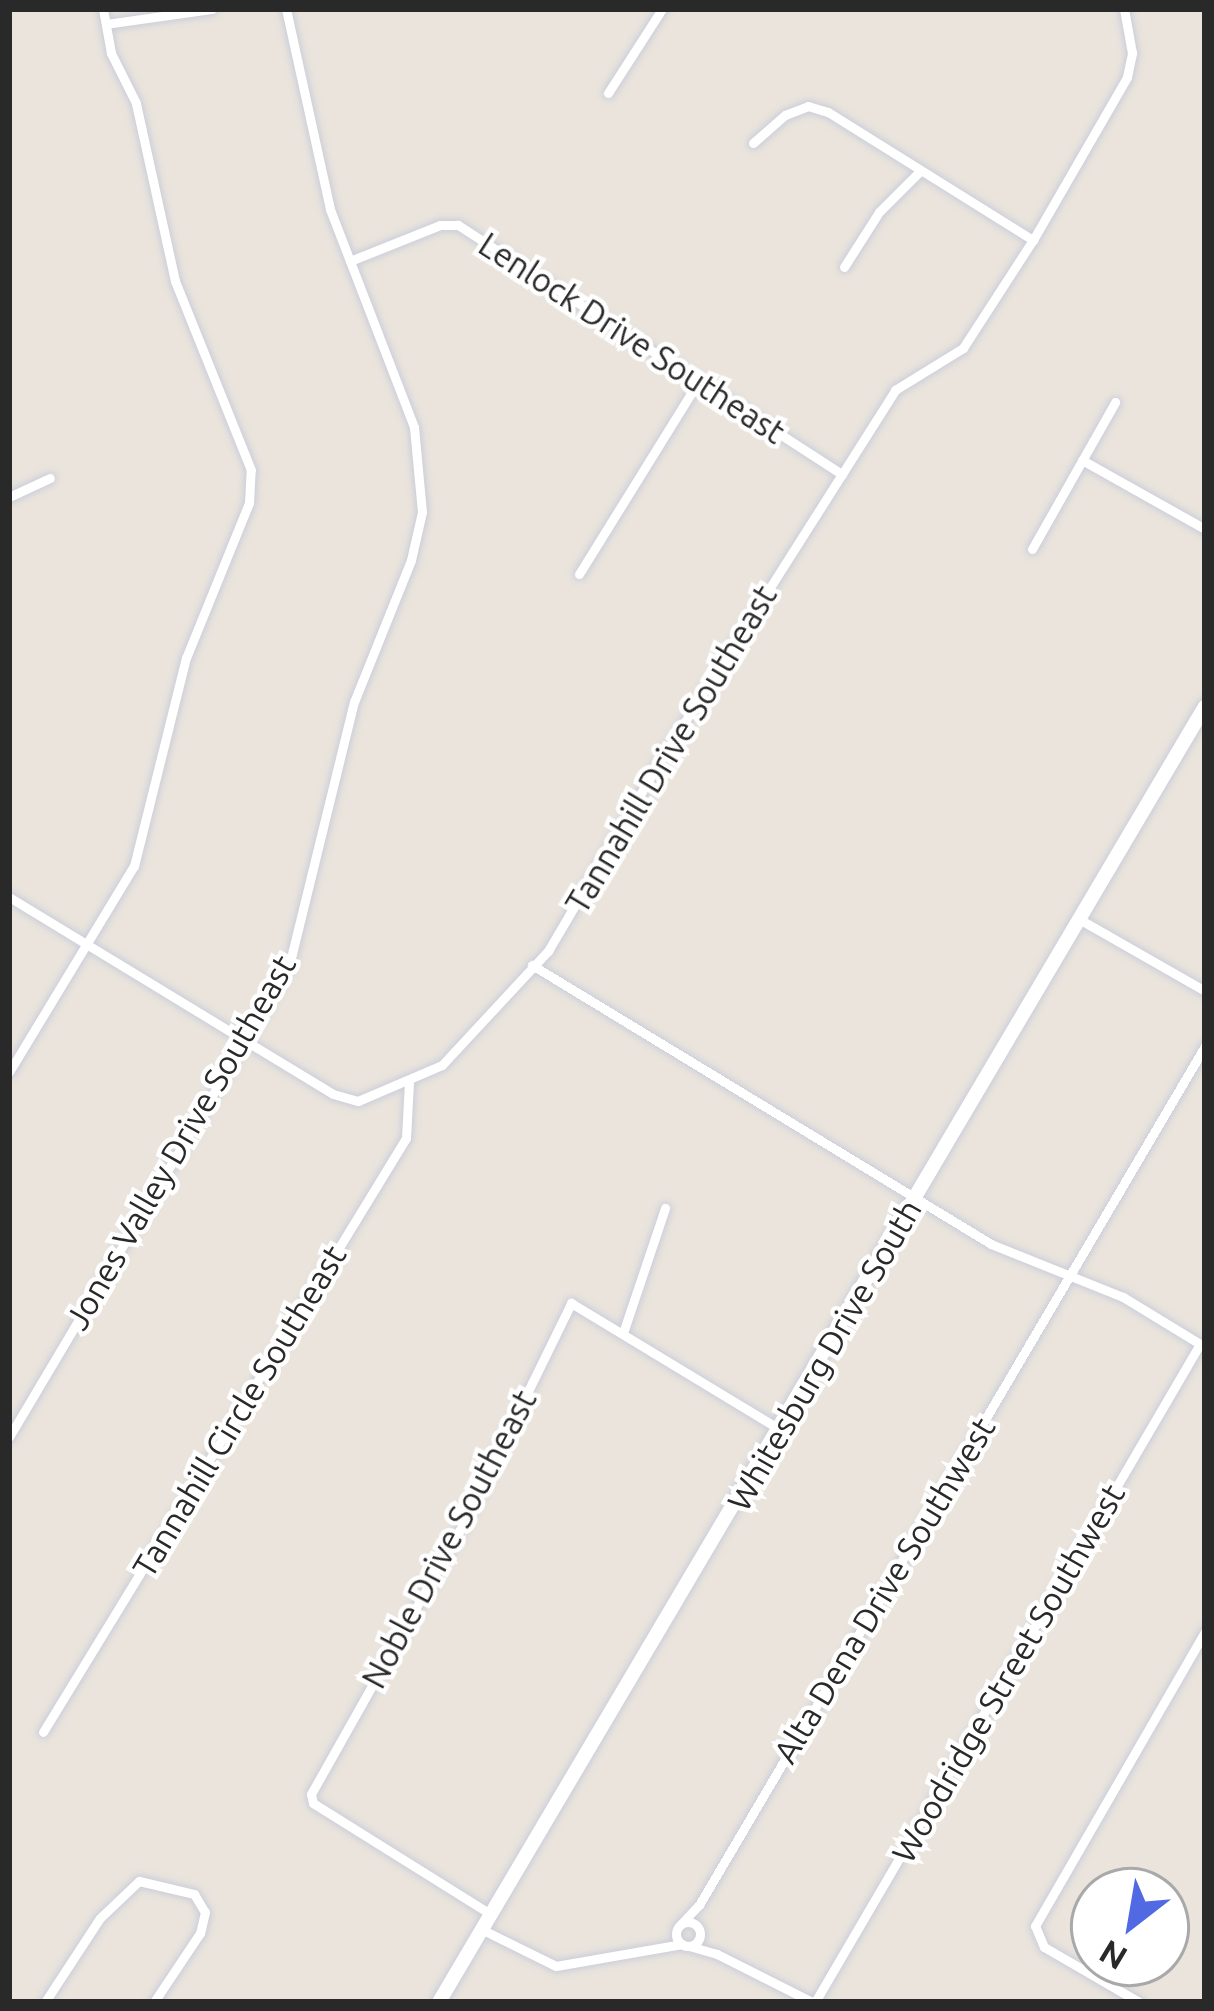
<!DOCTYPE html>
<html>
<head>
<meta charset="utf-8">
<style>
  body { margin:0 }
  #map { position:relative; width:1214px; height:2011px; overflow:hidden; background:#eae4dd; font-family:Ubuntu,sans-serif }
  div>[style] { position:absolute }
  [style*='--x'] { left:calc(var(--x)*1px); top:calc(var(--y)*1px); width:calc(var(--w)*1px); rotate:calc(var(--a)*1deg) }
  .roads { filter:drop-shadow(0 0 3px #cbced9) drop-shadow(0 0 3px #cbced9) }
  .street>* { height:9px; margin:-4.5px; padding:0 4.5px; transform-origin:4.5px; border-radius:4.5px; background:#fff }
  .street>.ring { margin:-4.5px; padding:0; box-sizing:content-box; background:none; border:9px solid #fff; border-radius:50% }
  .secondary>* { height:14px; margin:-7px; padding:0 7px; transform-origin:7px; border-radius:7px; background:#fff }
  span { translate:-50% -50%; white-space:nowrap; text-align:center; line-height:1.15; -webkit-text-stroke:9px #fff; paint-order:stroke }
  .street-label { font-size:33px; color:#292929 }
  .frame { position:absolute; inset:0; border:12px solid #292929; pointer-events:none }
  .north { position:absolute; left:1070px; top:1867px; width:120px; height:120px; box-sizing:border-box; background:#fff; border:3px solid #a9a9a9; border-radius:50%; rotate:211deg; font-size:33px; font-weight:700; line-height:48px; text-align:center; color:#292929 }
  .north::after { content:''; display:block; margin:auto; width:42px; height:54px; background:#5169e3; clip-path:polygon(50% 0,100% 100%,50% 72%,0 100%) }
</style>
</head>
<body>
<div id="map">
  <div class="roads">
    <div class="street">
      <div style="--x:106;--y:24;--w:107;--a:-8.1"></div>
      <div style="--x:608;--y:93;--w:100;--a:-57.3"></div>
      <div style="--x:753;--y:143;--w:43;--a:-41.2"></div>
      <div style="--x:785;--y:115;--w:25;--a:-21"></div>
      <div style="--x:808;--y:106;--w:21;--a:17"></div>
      <div style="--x:828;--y:112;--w:242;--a:32"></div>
      <div style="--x:350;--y:261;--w:97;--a:-21.8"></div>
      <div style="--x:440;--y:225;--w:18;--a:0"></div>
      <div style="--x:458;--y:225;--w:458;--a:33"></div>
      <div style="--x:844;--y:267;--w:65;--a:-57.5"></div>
      <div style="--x:879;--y:212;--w:58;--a:-45"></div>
      <div style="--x:1082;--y:460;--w:141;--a:29.3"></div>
      <div style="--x:9;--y:497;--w:45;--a:-24.9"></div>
      <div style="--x:1032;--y:549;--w:169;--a:-60.5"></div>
      <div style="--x:579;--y:574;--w:226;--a:-58.2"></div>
      <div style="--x:9;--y:897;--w:379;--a:31.3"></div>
      <div style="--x:333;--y:1094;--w:26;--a:16"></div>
      <div style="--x:358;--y:1101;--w:91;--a:-23.2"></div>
      <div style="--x:442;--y:1065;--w:156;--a:-47.1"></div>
      <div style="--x:548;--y:951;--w:217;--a:-59.5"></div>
      <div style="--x:658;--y:764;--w:443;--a:-57.6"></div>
      <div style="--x:895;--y:390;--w:80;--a:-31.7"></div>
      <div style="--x:963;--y:348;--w:129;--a:-57.1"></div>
      <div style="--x:1033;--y:240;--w:188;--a:-60"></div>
      <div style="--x:1127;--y:77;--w:25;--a:-78"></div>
      <div style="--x:1132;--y:53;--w:45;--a:-100.3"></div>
      <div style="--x:1079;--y:919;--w:145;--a:29.7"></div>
      <div style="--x:532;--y:965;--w:537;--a:31.29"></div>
      <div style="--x:991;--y:1244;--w:142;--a:21.9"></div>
      <div style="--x:1123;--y:1297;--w:96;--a:31.4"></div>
      <div style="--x:9;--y:1072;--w:241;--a:-58.8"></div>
      <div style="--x:134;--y:866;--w:214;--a:-76"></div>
      <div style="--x:186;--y:658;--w:167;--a:-67.9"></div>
      <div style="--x:249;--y:503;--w:33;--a:-87"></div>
      <div style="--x:251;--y:470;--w:204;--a:-111.9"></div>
      <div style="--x:175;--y:281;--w:182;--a:-102.4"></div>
      <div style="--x:136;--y:103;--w:56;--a:-116.6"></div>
      <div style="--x:111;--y:53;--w:45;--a:-100.3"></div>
      <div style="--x:623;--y:1333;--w:132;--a:-71.4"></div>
      <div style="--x:9;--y:1437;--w:548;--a:-59.27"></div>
      <div style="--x:289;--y:966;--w:272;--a:-76.2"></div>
      <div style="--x:354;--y:702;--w:153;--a:-68.1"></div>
      <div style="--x:411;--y:560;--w:49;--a:-77.1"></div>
      <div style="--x:422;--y:512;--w:85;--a:-95.4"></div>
      <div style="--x:414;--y:427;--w:234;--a:-111.1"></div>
      <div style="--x:330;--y:209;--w:205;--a:-102.4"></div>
      <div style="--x:43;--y:1732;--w:696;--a:-58.57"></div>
      <div style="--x:406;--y:1138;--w:55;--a:-86.9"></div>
      <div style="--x:492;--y:1915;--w:211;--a:-148"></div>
      <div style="--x:313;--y:1803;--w:9;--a:-103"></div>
      <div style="--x:311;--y:1794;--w:303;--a:-60.6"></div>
      <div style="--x:460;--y:1530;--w:253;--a:-63.9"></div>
      <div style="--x:571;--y:1303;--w:243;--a:31.2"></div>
      <div class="ring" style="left:676px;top:1922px;width:15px;height:15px"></div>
      <div style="--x:681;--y:1924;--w:26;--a:-47"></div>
      <div style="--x:699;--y:1905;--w:997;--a:-59.5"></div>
      <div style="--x:483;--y:1930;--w:81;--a:26.3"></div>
      <div style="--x:556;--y:1966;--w:128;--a:-9.9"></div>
      <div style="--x:689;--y:1946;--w:29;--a:16"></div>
      <div style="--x:717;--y:1954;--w:106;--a:26.8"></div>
      <div style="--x:45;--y:2002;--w:100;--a:-56.8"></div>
      <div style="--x:100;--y:1918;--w:54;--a:-43.5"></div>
      <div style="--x:139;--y:1881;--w:57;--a:13.3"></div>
      <div style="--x:194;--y:1894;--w:21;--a:59"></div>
      <div style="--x:205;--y:1912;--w:22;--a:103"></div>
      <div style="--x:200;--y:1933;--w:83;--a:123.7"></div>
      <div style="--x:815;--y:2002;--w:762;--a:-59.67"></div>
      <div style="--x:1139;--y:2002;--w:110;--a:-149.9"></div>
      <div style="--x:1044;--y:1947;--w:23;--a:-113"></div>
      <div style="--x:1035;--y:1926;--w:340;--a:-60"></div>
    </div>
    <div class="secondary">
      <div style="--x:439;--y:2002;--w:1505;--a:-59.41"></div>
    </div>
  </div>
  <div class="street-label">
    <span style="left:632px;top:338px;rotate:33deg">Lenlock Drive Southeast</span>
    <span style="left:671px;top:749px;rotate:-59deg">Tannahill Drive Southeast</span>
    <span style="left:180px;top:1142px;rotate:-60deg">Jones Valley Drive Southeast</span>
    <span style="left:824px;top:1355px;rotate:-60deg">Whitesburg Drive South</span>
    <span style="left:239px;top:1411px;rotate:-59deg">Tannahill Circle Southeast</span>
    <span style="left:449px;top:1539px;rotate:-62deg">Noble Drive Southeast</span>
    <span style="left:884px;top:1590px;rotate:-59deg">Alta Dena Drive Southwest</span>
    <span style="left:1008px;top:1673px;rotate:-60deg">Woodridge Street Southwest</span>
  </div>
  <div class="frame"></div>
  <div class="north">N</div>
</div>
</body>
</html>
